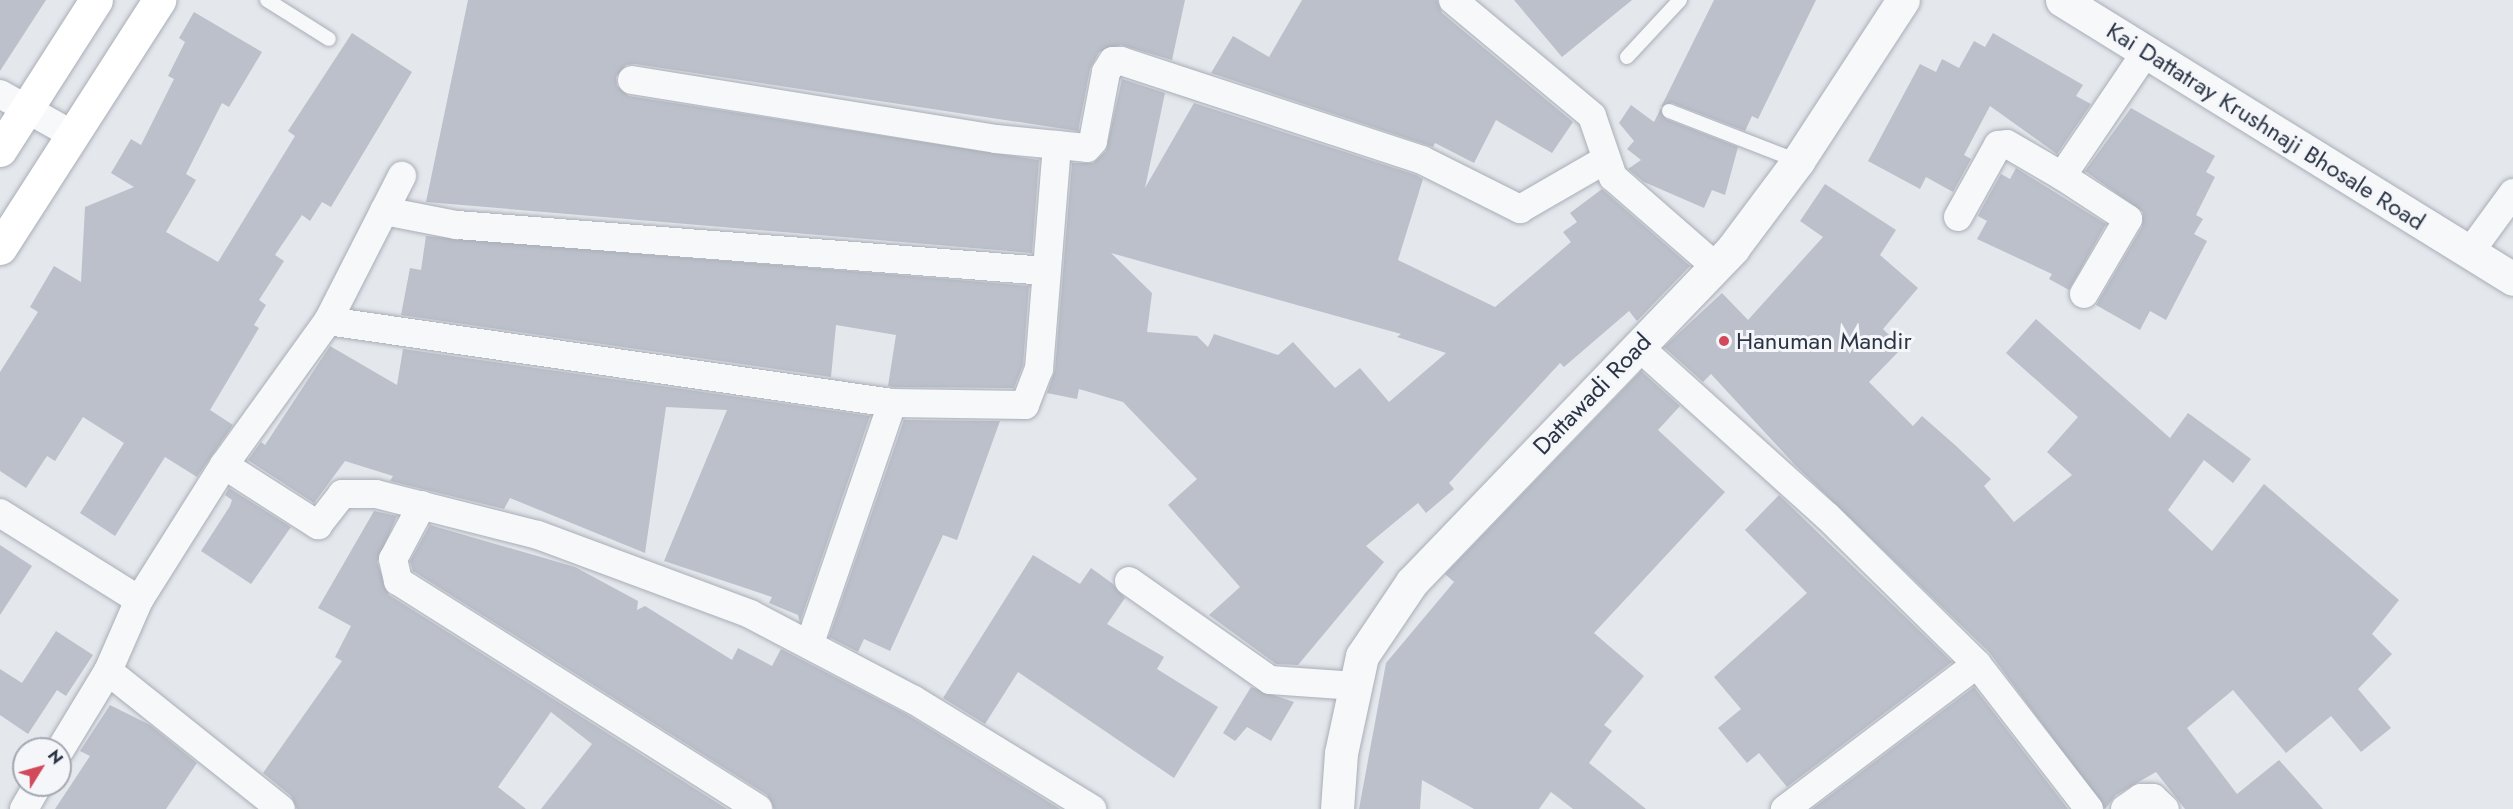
<!DOCTYPE html>
<html>
<head>
<meta charset="utf-8">
<style>
  body { margin:0 }
  #map { position:relative; width:2513px; height:809px; overflow:hidden; background:#e4e7ec; font-family:Jost,sans-serif }
  div>[style] { position:absolute }
  [style*='--x'] { left:calc(var(--x)*1px); top:calc(var(--y)*1px); width:calc(var(--w)*1px); rotate:calc(var(--a)*1deg) }
  .building>* { inset:0; background:#bbc0ca }
  .roads { filter:drop-shadow(0 0 2px #a9aeb7) drop-shadow(0 0 2px #a9aeb7) }
  .service>* { height:14px; margin:-7px; padding:0 7px; transform-origin:7px; border-radius:7px; background:#f7f8fa }
  .minor>* { height:28px; margin:-14px; padding:0 14px; transform-origin:14px; border-radius:14px; background:#f7f8fa }
  .tertiary>* { height:33px; margin:-16.5px; padding:0 16.5px; transform-origin:16.5px; border-radius:16.5px; background:#f7f8fa }
  .primary>* { height:33px; margin:-16.5px; padding:0 16.5px; transform-origin:16.5px; border-radius:16.5px; background:#fff }
  .dots>* { width:16px; height:16px; translate:-50% -50%; box-sizing:border-box; border:3px solid #f4f6f9; border-radius:50% }
  span { translate:-50% -50%; white-space:nowrap; text-align:center; line-height:1.15; -webkit-text-stroke:6px #f4f6f9; paint-order:stroke }
  .street-label { font-size:24px; color:#2b3445 }
  .poi-label { font-size:24px; color:#2b3445 }
  .left { translate:0 -50%; text-align:left }
  .north { position:absolute; left:12px; top:737px; width:60px; height:60px; box-sizing:border-box; background:#f4f6f9; border:2px solid #a4a8b1; border-radius:50%; rotate:53deg; font-size:16px; font-weight:700; line-height:24px; text-align:center; color:#2b3445 }
  .north::after { content:''; display:block; margin:auto; width:21px; height:27px; background:#d1495b; clip-path:polygon(50% 0,100% 100%,50% 72%,0 100%) }
</style>
</head>
<body>
<div id="map">
  <div class="building">
    <div style="clip-path:polygon(0 0,46px 0,0 71px)"></div>
    <div style="clip-path:polygon(468px 0,1185px 0,1172px 60px,1121px 45px,1099px 52px,1090px 69px,1078px 131px,635px 64px,626px 65px,616px 77px,617px 86px,629px 96px,1039px 160px,1032px 253px,426px 202px)"></div>
    <div style="clip-path:polygon(1302px 0,1437px 0,1442px 13px,1573px 122px,1552px 153px,1496px 120px,1474px 163px,1435px 143px,1433px 147px,1211px 73px,1233px 36px,1269px 57px)"></div>
    <div style="clip-path:polygon(1514px 0,1632px 0,1562px 57px)"></div>
    <div style="clip-path:polygon(1714px 0,1816px 0,1758px 119px,1752px 116px,1745px 131px,1672px 103px,1661px 107px)"></div>
    <div style="clip-path:polygon(194px 12px,262px 52px,229px 107px,222px 103px,186px 174px,196px 180px,166px 232px,218px 262px,295px 136px,288px 131px,352px 33px,412px 72px,331px 207px,322px 202px,310px 221px,302px 215px,275px 255px,284px 261px,259px 300px,266px 305px,254px 325px,259px 328px,210px 410px,233px 425px,197px 477px,165px 457px,115px 536px,80px 513px,124px 443px,83px 417px,55px 461px,47px 456px,26px 488px,0 471px,0 372px,38px 312px,30px 307px,54px 266px,81px 282px,85px 207px,134px 187px,111px 173px,131px 139px,141px 145px,174px 79px,168px 76px,185px 42px,179px 38px)"></div>
    <div style="clip-path:polygon(1993px 33px,2083px 85px,2076px 96px,2091px 104px,2057px 154px,1990px 106px,1964px 155px,1971px 159px,1953px 192px,1926px 177px,1920px 189px,1868px 161px,1920px 64px,1936px 72px,1942px 59px,1959px 68px,1974px 41px,1985px 47px)"></div>
    <div style="clip-path:polygon(evenodd,1122px 79px,1165px 93px,1145px 188px,1194px 103px,1416px 175px,1423px 179px,1398px 260px,1495px 307px,1571px 242px,1563px 232px,1577px 222px,1570px 213px,1602px 189px,1690px 266px,1637px 321px,1629px 311px,1564px 367px,1560px 363px,1449px 483px,1454px 489px,1426px 513px,1418px 503px,1366px 546px,1384px 562px,1298px 665px,1276px 664px,1209px 615px,1240px 587px,1168px 505px,1197px 479px,1123px 402px,1079px 389px,1077px 399px,1047px 393px,1055px 370px,1072px 163px,1093px 163px,1106px 151px,1122px 79px,1111px 253px,1401px 334px,1397px 337px,1446px 353px,1389px 402px,1360px 368px,1335px 388px,1293px 342px,1278px 355px,1214px 334px,1208px 347px,1197px 336px,1147px 332px,1152px 293px,1111px 253px)"></div>
    <div style="clip-path:polygon(1631px 105px,1654px 122px,1661px 108px,1666px 119px,1738px 147px,1725px 195px,1712px 190px,1704px 208px,1644px 182px,1628px 169px,1641px 160px,1627px 149px,1634px 141px,1619px 123px)"></div>
    <div style="clip-path:polygon(2131px 108px,2215px 156px,2206px 172px,2215px 177px,2196px 215px,2203px 219px,2194px 234px,2207px 241px,2166px 320px,2150px 311px,2140px 330px,2096px 305px,2142px 227px,2143px 212px,2085px 171px)"></div>
    <div style="clip-path:polygon(2016px 168px,2106px 224px,2069px 290px,2049px 279px,2052px 274px,1977px 239px,1987px 221px,1978px 216px,1982px 208px,2001px 174px,2010px 179px)"></div>
    <div style="clip-path:polygon(1825px 184px,1896px 230px,1880px 255px,1918px 288px,1883px 329px,1902px 348px,1869px 382px,1913px 426px,1922px 416px,1955px 445px,1991px 479px,1984px 486px,2014px 522px,2072px 475px,2047px 452px,2078px 417px,2006px 353px,2036px 319px,2170px 438px,2188px 413px,2251px 459px,2233px 483px,2204px 460px,2168px 510px,2212px 551px,2264px 484px,2399px 600px,2372px 634px,2392px 654px,2358px 689px,2391px 728px,2361px 752px,2331px 716px,2286px 753px,2233px 690px,2187px 728px,2237px 794px,2279px 760px,2323px 809px,2185px 809px,2156px 772px,2116px 795px,2105px 809px,1989px 652px,1795px 465px,1711px 374px,1703px 382px,1664px 347px,1722px 293px,1748px 320px,1823px 237px,1800px 221px)"></div>
    <div style="clip-path:polygon(426px 236px,1029px 286px,1023px 365px,1014px 388px,893px 387px,888px 386px,896px 335px,836px 325px,831px 377px,401px 315px,410px 268px,421px 270px)"></div>
    <div style="clip-path:polygon(330px 346px,397px 385px,403px 349px,870px 416px,800px 622px,798px 615px,769px 603px,772px 597px,664px 561px,727px 410px,666px 407px,645px 553px,510px 498px,504px 509px,390px 481px,393px 476px,345px 461px,314px 503px,248px 460px,261px 442px,265px 445px)"></div>
    <div style="clip-path:polygon(1641px 371px,1680px 406px,1658px 430px,1725px 492px,1594px 633px,1644px 676px,1604px 725px,1612px 731px,1589px 763px,1646px 809px,1573px 809px,1551px 792px,1539px 809px,1474px 809px,1422px 780px,1420px 809px,1359px 809px,1386px 663px,1454px 582px,1445px 574px)"></div>
    <div style="clip-path:polygon(904px 420px,1000px 421px,957px 540px,943px 535px,890px 651px,864px 639px,858px 652px,829px 637px)"></div>
    <div style="clip-path:polygon(229px 488px,291px 527px,251px 584px,201px 551px,230px 506px,232px 500px,225px 495px)"></div>
    <div style="clip-path:polygon(1779px 495px,1952px 662px,1787px 787px,1759px 753px,1747px 763px,1718px 728px,1741px 709px,1714px 677px,1807px 593px,1745px 530px)"></div>
    <div style="clip-path:polygon(374px 511px,397px 516px,377px 562px,389px 595px,727px 809px,541px 809px,592px 744px,551px 712px,498px 787px,526px 809px,297px 809px,291px 796px,263px 773px,342px 661px,335px 657px,351px 626px,318px 608px)"></div>
    <div style="clip-path:polygon(430px 525px,575px 567px,638px 601px,637px 610px,645px 606px,732px 660px,738px 648px,772px 666px,781px 649px,906px 714px,1060px 809px,774px 809px,767px 795px,413px 571px,410px 561px)"></div>
    <div style="clip-path:polygon(0 545px,32px 566px,0 615px)"></div>
    <div style="clip-path:polygon(1033px 555px,1080px 584px,1091px 568px,1113px 584px,1125px 598px,1107px 624px,1164px 657px,1157px 669px,1218px 707px,1174px 778px,1018px 672px,985px 724px,943px 698px)"></div>
    <div style="clip-path:polygon(56px 631px,93px 655px,66px 696px,57px 690px,28px 734px,0 715px,0 669px,22px 683px)"></div>
    <div style="clip-path:polygon(1251px 687px,1294px 702px,1271px 741px,1247px 727px,1235px 741px,1223px 733px)"></div>
    <div style="clip-path:polygon(1974px 687px,2068px 809px,1812px 809px)"></div>
    <div style="clip-path:polygon(110px 705px,150px 725px,197px 763px,166px 809px,55px 809px,90px 756px,80px 751px)"></div>
  </div>
  <div class="roads">
    <div class="service">
      <div style="--x:267;--y:0;--w:73;--a:32.2"></div>
      <div style="--x:1627;--y:57;--w:78;--a:-47.1"></div>
      <div style="--x:1669;--y:111;--w:138;--a:21.2"></div>
    </div>
    <div class="minor">
      <div style="--x:1453;--y:0;--w:181;--a:39.8"></div>
      <div style="--x:1592;--y:116;--w:65;--a:71"></div>
      <div style="--x:1613;--y:177;--w:135;--a:41.1"></div>
      <div style="--x:632;--y:80;--w:369;--a:9.2"></div>
      <div style="--x:996;--y:139;--w:91;--a:5.6"></div>
      <div style="--x:1087;--y:148;--w:9;--a:-49"></div>
      <div style="--x:1093;--y:141;--w:70;--a:-79.3"></div>
      <div style="--x:1106;--y:72;--w:13;--a:-58"></div>
      <div style="--x:1113;--y:61;--w:8;--a:0"></div>
      <div style="--x:1121;--y:61;--w:317;--a:18.2"></div>
      <div style="--x:1422;--y:160;--w:110;--a:26.6"></div>
      <div style="--x:1520;--y:209;--w:98;--a:-30"></div>
      <div style="--x:0;--y:94;--w:84;--a:29.3"></div>
      <div style="--x:384;--y:211;--w:74;--a:10.9"></div>
      <div style="--x:457;--y:225;--w:591;--a:4.47"></div>
      <div style="--x:1958;--y:217;--w:82;--a:-60.9"></div>
      <div style="--x:1998;--y:145;--w:9;--a:-6"></div>
      <div style="--x:2007;--y:144;--w:64;--a:30.2"></div>
      <div style="--x:2470;--y:252;--w:73;--a:-53.9"></div>
      <div style="--x:2084;--y:294;--w:87;--a:-59.6"></div>
      <div style="--x:2128;--y:219;--w:79;--a:-146.9"></div>
      <div style="--x:2062;--y:176;--w:150;--a:-55.9"></div>
      <div style="--x:328;--y:321;--w:570;--a:8.27"></div>
      <div style="--x:892;--y:403;--w:133;--a:0.9"></div>
      <div style="--x:1025;--y:405;--w:39;--a:-69"></div>
      <div style="--x:1039;--y:369;--w:225;--a:-85.4"></div>
      <div style="--x:1638;--y:346;--w:254;--a:42"></div>
      <div style="--x:1827;--y:516;--w:211;--a:44.6"></div>
      <div style="--x:1977;--y:664;--w:241;--a:142.9"></div>
      <div style="--x:224;--y:465;--w:112;--a:32.6"></div>
      <div style="--x:318;--y:525;--w:39;--a:-52"></div>
      <div style="--x:342;--y:494;--w:34;--a:0"></div>
      <div style="--x:376;--y:494;--w:167;--a:14.2"></div>
      <div style="--x:538;--y:535;--w:226;--a:20.4"></div>
      <div style="--x:750;--y:614;--w:185;--a:27.7"></div>
      <div style="--x:914;--y:700;--w:209;--a:31.5"></div>
      <div style="--x:422;--y:505;--w:61;--a:118.2"></div>
      <div style="--x:393;--y:559;--w:23;--a:77"></div>
      <div style="--x:398;--y:581;--w:426;--a:32.3"></div>
      <div style="--x:0;--y:513;--w:164;--a:32"></div>
      <div style="--x:1129;--y:581;--w:172;--a:35.1"></div>
      <div style="--x:1270;--y:680;--w:86;--a:4"></div>
      <div style="--x:810;--y:643;--w:254;--a:-71.1"></div>
      <div style="--x:1977;--y:664;--w:183;--a:52.3"></div>
      <div style="--x:108;--y:671;--w:221;--a:38.6"></div>
      <div style="--x:60;--y:750;--w:92;--a:-58.7"></div>
      <div style="--x:108;--y:671;--w:77;--a:-66.4"></div>
      <div style="--x:139;--y:600;--w:160;--a:-57.8"></div>
      <div style="--x:224;--y:465;--w:178;--a:-54.2"></div>
      <div style="--x:328;--y:321;--w:163;--a:-63"></div>
      <div style="--x:24;--y:809;--w:28;--a:-60"></div>
      <div style="--x:2125;--y:809;--w:19;--a:-35"></div>
      <div style="--x:2141;--y:798;--w:12;--a:0"></div>
      <div style="--x:2153;--y:798;--w:16;--a:43"></div>
    </div>
    <div class="tertiary">
      <div style="--x:2062;--y:0;--w:530;--a:31.74"></div>
      <div style="--x:1337;--y:809;--w:56;--a:-85.9"></div>
      <div style="--x:1341;--y:753;--w:99;--a:-77.8"></div>
      <div style="--x:1362;--y:656;--w:89;--a:-56"></div>
      <div style="--x:1412;--y:582;--w:463;--a:-46.1"></div>
      <div style="--x:1733;--y:248;--w:109;--a:-53.2"></div>
      <div style="--x:1798;--y:161;--w:192;--a:-56.9"></div>
    </div>
    <div class="primary">
      <div style="--x:0;--y:150;--w:178;--a:-57.4"></div>
      <div style="--x:0;--y:248;--w:295;--a:-57.3"></div>
    </div>
  </div>
  <div class="dots">
    <div style="left:1724px;top:341px;background:#d1495b"></div>
  </div>
  <div class="street-label">
    <span style="left:2266px;top:126px;rotate:32deg">Kai Dattatray Krushnaji Bhosale Road</span>
    <span style="left:1592px;top:394px;rotate:-46deg">Dattawadi Road</span>
  </div>
  <div class="poi-label">
    <span class="left" style="left:1736px;top:341px">Hanuman Mandir</span>
  </div>
  <div class="north">N</div>
</div>
</body>
</html>
